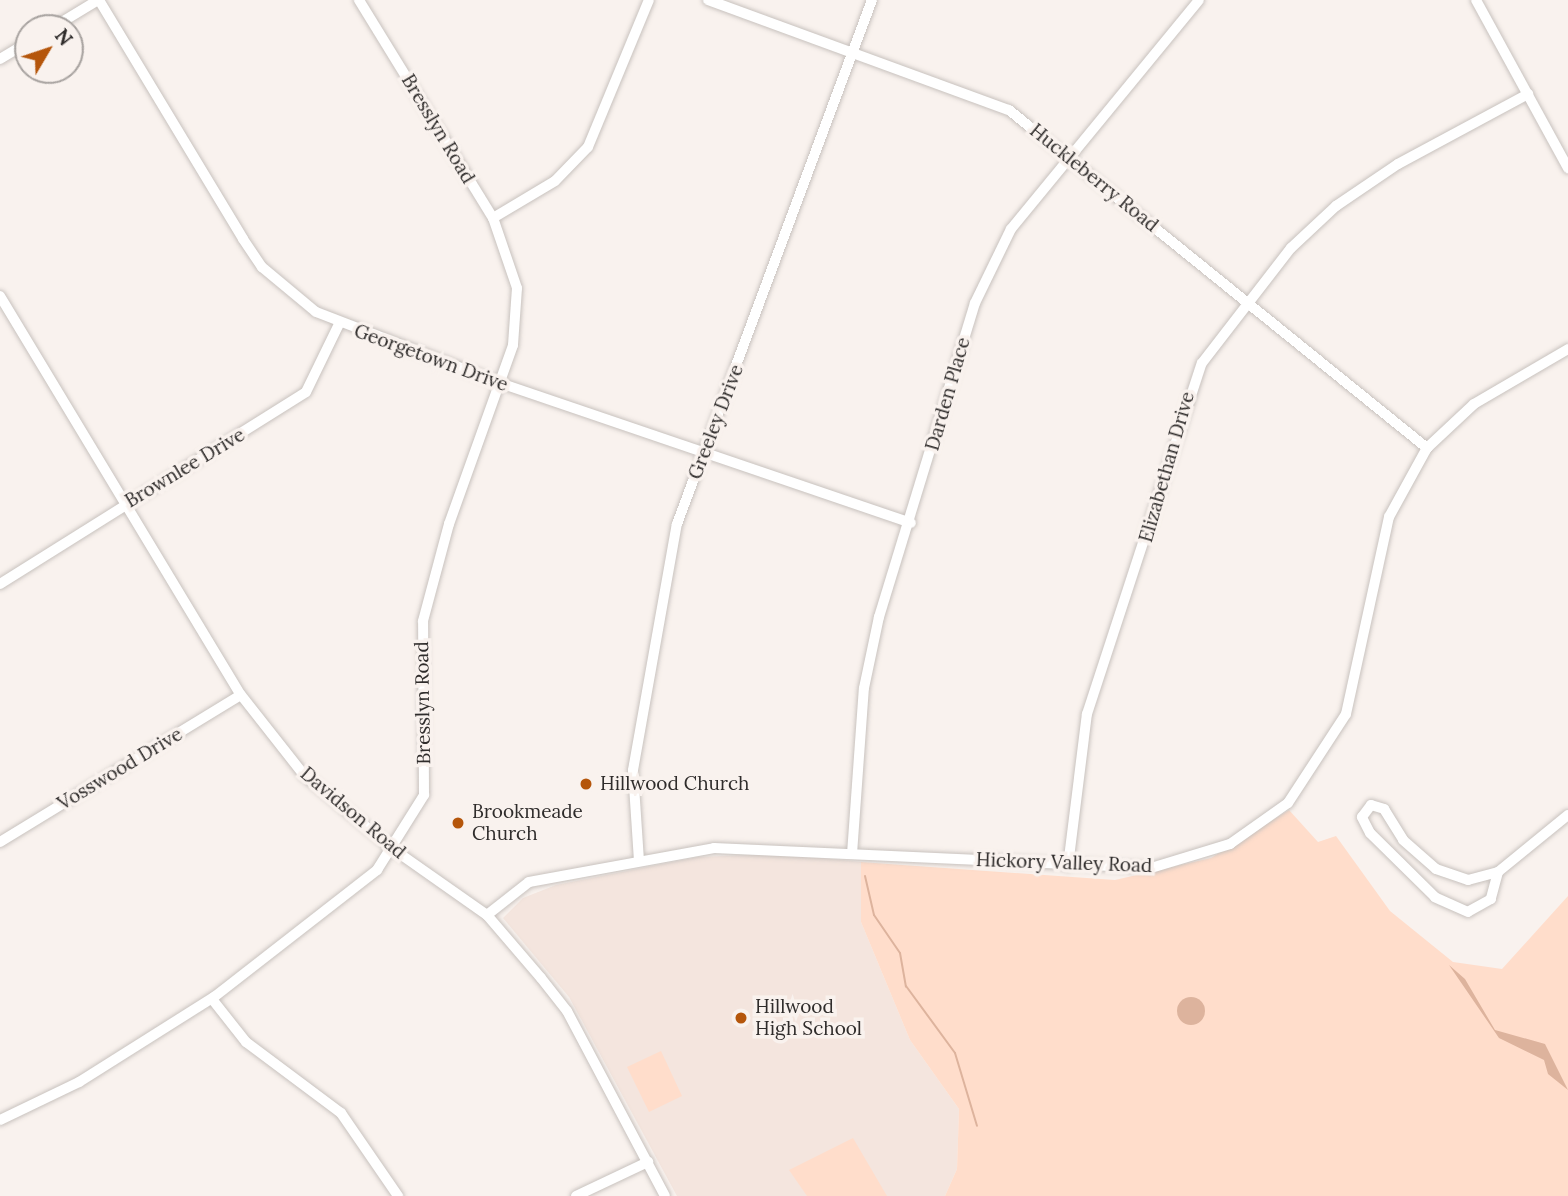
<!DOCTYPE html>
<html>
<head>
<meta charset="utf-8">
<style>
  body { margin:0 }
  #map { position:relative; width:1568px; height:1196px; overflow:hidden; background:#f9f2ee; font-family:Lora,serif }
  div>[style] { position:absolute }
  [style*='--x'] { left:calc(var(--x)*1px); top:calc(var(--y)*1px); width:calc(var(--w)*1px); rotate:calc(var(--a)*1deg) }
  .built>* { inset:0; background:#f4e5de }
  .green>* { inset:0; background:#ffddcb }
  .water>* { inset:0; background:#ddb39d }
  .round { border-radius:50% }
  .stream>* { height:2px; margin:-1px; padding:0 1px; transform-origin:1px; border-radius:1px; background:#ddb39d }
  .roads { filter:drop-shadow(0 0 2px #c8c2be) drop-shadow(0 0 2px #c8c2be) }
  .minor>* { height:10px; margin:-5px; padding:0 5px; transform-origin:5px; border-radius:5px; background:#fff }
  .dots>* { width:19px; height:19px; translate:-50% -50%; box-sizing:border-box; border:4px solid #f9f2ee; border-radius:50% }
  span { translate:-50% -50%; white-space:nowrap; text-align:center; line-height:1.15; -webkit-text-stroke:7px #f9f2ee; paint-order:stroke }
  .street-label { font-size:19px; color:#2f2c2b }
  .poi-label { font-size:19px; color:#2f2c2b }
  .left { translate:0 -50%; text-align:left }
  .north { position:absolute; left:14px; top:14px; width:70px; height:70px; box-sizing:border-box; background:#f9f2ee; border:2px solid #a8a3a0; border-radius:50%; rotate:51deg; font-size:19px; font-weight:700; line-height:28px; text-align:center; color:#2f2c2b }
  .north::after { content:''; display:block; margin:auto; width:24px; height:32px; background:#b5560b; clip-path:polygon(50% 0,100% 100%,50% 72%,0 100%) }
</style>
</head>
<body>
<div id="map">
  <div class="built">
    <div style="clip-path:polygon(781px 854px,861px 862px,861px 922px,910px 1040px,959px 1109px,957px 1169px,945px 1196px,677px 1196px,569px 997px,503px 918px,523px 898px,556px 885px,698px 857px)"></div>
  </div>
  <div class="green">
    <div style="clip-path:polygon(1289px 810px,1318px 842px,1336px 836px,1390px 911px,1453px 962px,1502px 969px,1568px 896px,1568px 1196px,945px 1196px,957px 1169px,959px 1109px,910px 1040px,861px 922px,861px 862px,1115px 880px,1211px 858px)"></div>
    <div style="clip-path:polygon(661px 1051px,682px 1096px,649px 1112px,627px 1067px)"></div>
    <div style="clip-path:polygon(853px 1138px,887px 1196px,807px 1196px,789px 1170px)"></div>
  </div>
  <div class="water">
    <div style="clip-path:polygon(1449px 965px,1465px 979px,1495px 1030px,1545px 1044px,1568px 1090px,1548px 1074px,1544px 1060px,1499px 1038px)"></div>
    <div class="round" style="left:1177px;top:997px;width:28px;height:28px"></div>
  </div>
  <div class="stream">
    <div style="--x:865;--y:876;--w:40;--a:77"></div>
    <div style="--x:874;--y:915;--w:46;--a:55.6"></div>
    <div style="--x:900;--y:953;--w:34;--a:80"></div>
    <div style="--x:906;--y:986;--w:83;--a:53.8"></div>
    <div style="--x:955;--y:1053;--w:76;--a:73.2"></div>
  </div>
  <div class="roads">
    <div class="minor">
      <div style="--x:99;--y:0;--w:279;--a:58.9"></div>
      <div style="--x:243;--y:239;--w:34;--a:56"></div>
      <div style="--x:262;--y:267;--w:70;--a:39.8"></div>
      <div style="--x:316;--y:312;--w:197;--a:21.1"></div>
      <div style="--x:500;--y:383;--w:434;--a:18.8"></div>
      <div style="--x:708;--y:0;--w:320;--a:20.1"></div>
      <div style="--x:1009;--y:110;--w:538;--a:38.96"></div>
      <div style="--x:1476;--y:0;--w:192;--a:61.3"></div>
      <div style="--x:52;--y:28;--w:54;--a:-31.3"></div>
      <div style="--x:0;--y:59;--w:33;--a:-31"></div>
      <div style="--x:493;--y:218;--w:72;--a:-30.8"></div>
      <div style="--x:555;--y:181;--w:47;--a:-45.9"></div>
      <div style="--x:588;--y:147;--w:159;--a:-67.5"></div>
      <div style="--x:0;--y:296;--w:466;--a:58.9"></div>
      <div style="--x:241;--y:695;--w:102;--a:51.8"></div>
      <div style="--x:304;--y:775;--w:116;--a:39.7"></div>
      <div style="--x:393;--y:849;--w:115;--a:35.1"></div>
      <div style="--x:487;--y:915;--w:83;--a:49.4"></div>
      <div style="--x:541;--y:978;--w:42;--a:51.8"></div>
      <div style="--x:567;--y:1011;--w:209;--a:62.1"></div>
      <div style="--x:0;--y:584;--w:361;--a:-32.1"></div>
      <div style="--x:306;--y:392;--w:76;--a:-64.1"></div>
      <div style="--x:1371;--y:805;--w:14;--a:17"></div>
      <div style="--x:1384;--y:809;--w:36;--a:58"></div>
      <div style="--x:1403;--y:840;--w:44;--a:41.3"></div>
      <div style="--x:1436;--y:869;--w:34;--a:19"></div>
      <div style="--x:1468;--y:880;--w:31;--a:-15"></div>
      <div style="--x:1498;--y:872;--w:28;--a:105"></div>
      <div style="--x:1491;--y:899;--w:26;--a:151"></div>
      <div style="--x:1468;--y:912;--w:36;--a:-156"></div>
      <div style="--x:1435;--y:897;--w:91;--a:-135.4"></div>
      <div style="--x:1370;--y:833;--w:18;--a:-117"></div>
      <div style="--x:1362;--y:817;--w:15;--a:-53"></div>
      <div style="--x:0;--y:842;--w:282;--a:-31.4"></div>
      <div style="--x:852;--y:854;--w:166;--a:-85.9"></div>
      <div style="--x:864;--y:688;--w:73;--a:-78.1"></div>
      <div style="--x:879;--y:617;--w:328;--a:-73"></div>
      <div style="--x:975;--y:303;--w:82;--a:-64.1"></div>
      <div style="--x:1011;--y:229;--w:296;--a:-50.6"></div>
      <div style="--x:639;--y:861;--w:91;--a:-93.8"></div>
      <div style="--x:633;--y:770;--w:250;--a:-79.9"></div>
      <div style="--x:677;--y:524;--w:559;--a:-69.59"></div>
      <div style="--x:1068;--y:866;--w:153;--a:-82.9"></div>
      <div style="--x:1087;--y:714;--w:369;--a:-71.9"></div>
      <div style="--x:1202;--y:363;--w:145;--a:-52.3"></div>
      <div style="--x:1291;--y:248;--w:62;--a:-43"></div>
      <div style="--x:1336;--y:206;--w:75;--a:-34.1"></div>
      <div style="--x:1398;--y:164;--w:148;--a:-28.3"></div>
      <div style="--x:1498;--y:872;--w:90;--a:-39.2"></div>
      <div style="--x:487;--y:915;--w:53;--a:-38.2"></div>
      <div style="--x:529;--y:882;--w:188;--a:-10.4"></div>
      <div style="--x:714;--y:848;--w:437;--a:2.6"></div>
      <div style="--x:1151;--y:868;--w:83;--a:-16.9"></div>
      <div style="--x:1230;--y:844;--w:71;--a:-35.3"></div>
      <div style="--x:1288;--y:803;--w:106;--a:-56.9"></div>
      <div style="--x:1346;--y:714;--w:202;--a:-77.7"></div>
      <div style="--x:1389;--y:517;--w:79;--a:-61.2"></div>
      <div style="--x:1427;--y:448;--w:64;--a:-43.1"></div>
      <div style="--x:1474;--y:404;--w:109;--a:-30.3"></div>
      <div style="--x:212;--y:999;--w:55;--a:51.7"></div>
      <div style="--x:246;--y:1042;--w:119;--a:36.8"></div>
      <div style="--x:341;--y:1113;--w:101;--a:55.5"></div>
      <div style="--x:0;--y:1120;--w:88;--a:-25.7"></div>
      <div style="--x:79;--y:1082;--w:160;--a:-32.2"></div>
      <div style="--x:214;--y:997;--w:207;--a:-37.9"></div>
      <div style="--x:377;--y:870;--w:89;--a:-57.9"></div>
      <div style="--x:424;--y:795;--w:174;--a:-90.3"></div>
      <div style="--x:423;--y:621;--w:100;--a:-75"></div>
      <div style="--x:449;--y:524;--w:190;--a:-70.3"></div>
      <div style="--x:513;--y:345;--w:57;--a:-86"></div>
      <div style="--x:517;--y:288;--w:74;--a:-108.9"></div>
      <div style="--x:493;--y:218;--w:256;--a:-121.6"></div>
      <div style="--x:576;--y:1196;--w:80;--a:-25.3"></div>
    </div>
  </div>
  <div class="dots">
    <div style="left:586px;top:784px;background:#b5560b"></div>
    <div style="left:458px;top:823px;background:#b5560b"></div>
    <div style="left:741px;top:1018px;background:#b5560b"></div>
  </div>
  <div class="street-label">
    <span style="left:438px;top:129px;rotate:59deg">Bresslyn Road</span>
    <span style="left:1094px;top:178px;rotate:39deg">Huckleberry Road</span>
    <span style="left:431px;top:358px;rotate:20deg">Georgetown Drive</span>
    <span style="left:948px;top:394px;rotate:-74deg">Darden Place</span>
    <span style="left:716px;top:422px;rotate:-69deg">Greeley Drive</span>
    <span style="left:1167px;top:467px;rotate:-74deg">Elizabethan Drive</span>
    <span style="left:185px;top:468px;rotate:-31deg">Brownlee Drive</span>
    <span style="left:423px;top:703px;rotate:-91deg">Bresslyn Road</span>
    <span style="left:120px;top:769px;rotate:-31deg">Vosswood Drive</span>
    <span style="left:353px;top:813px;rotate:40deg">Davidson Road</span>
    <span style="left:1064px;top:863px;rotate:2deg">Hickory Valley Road</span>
  </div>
  <div class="poi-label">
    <span class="left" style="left:600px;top:784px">Hillwood Church</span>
    <span class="left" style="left:472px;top:823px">Brookmeade<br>Church</span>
    <span class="left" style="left:755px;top:1018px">Hillwood<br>High School</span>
  </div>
  <div class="north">N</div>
</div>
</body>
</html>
